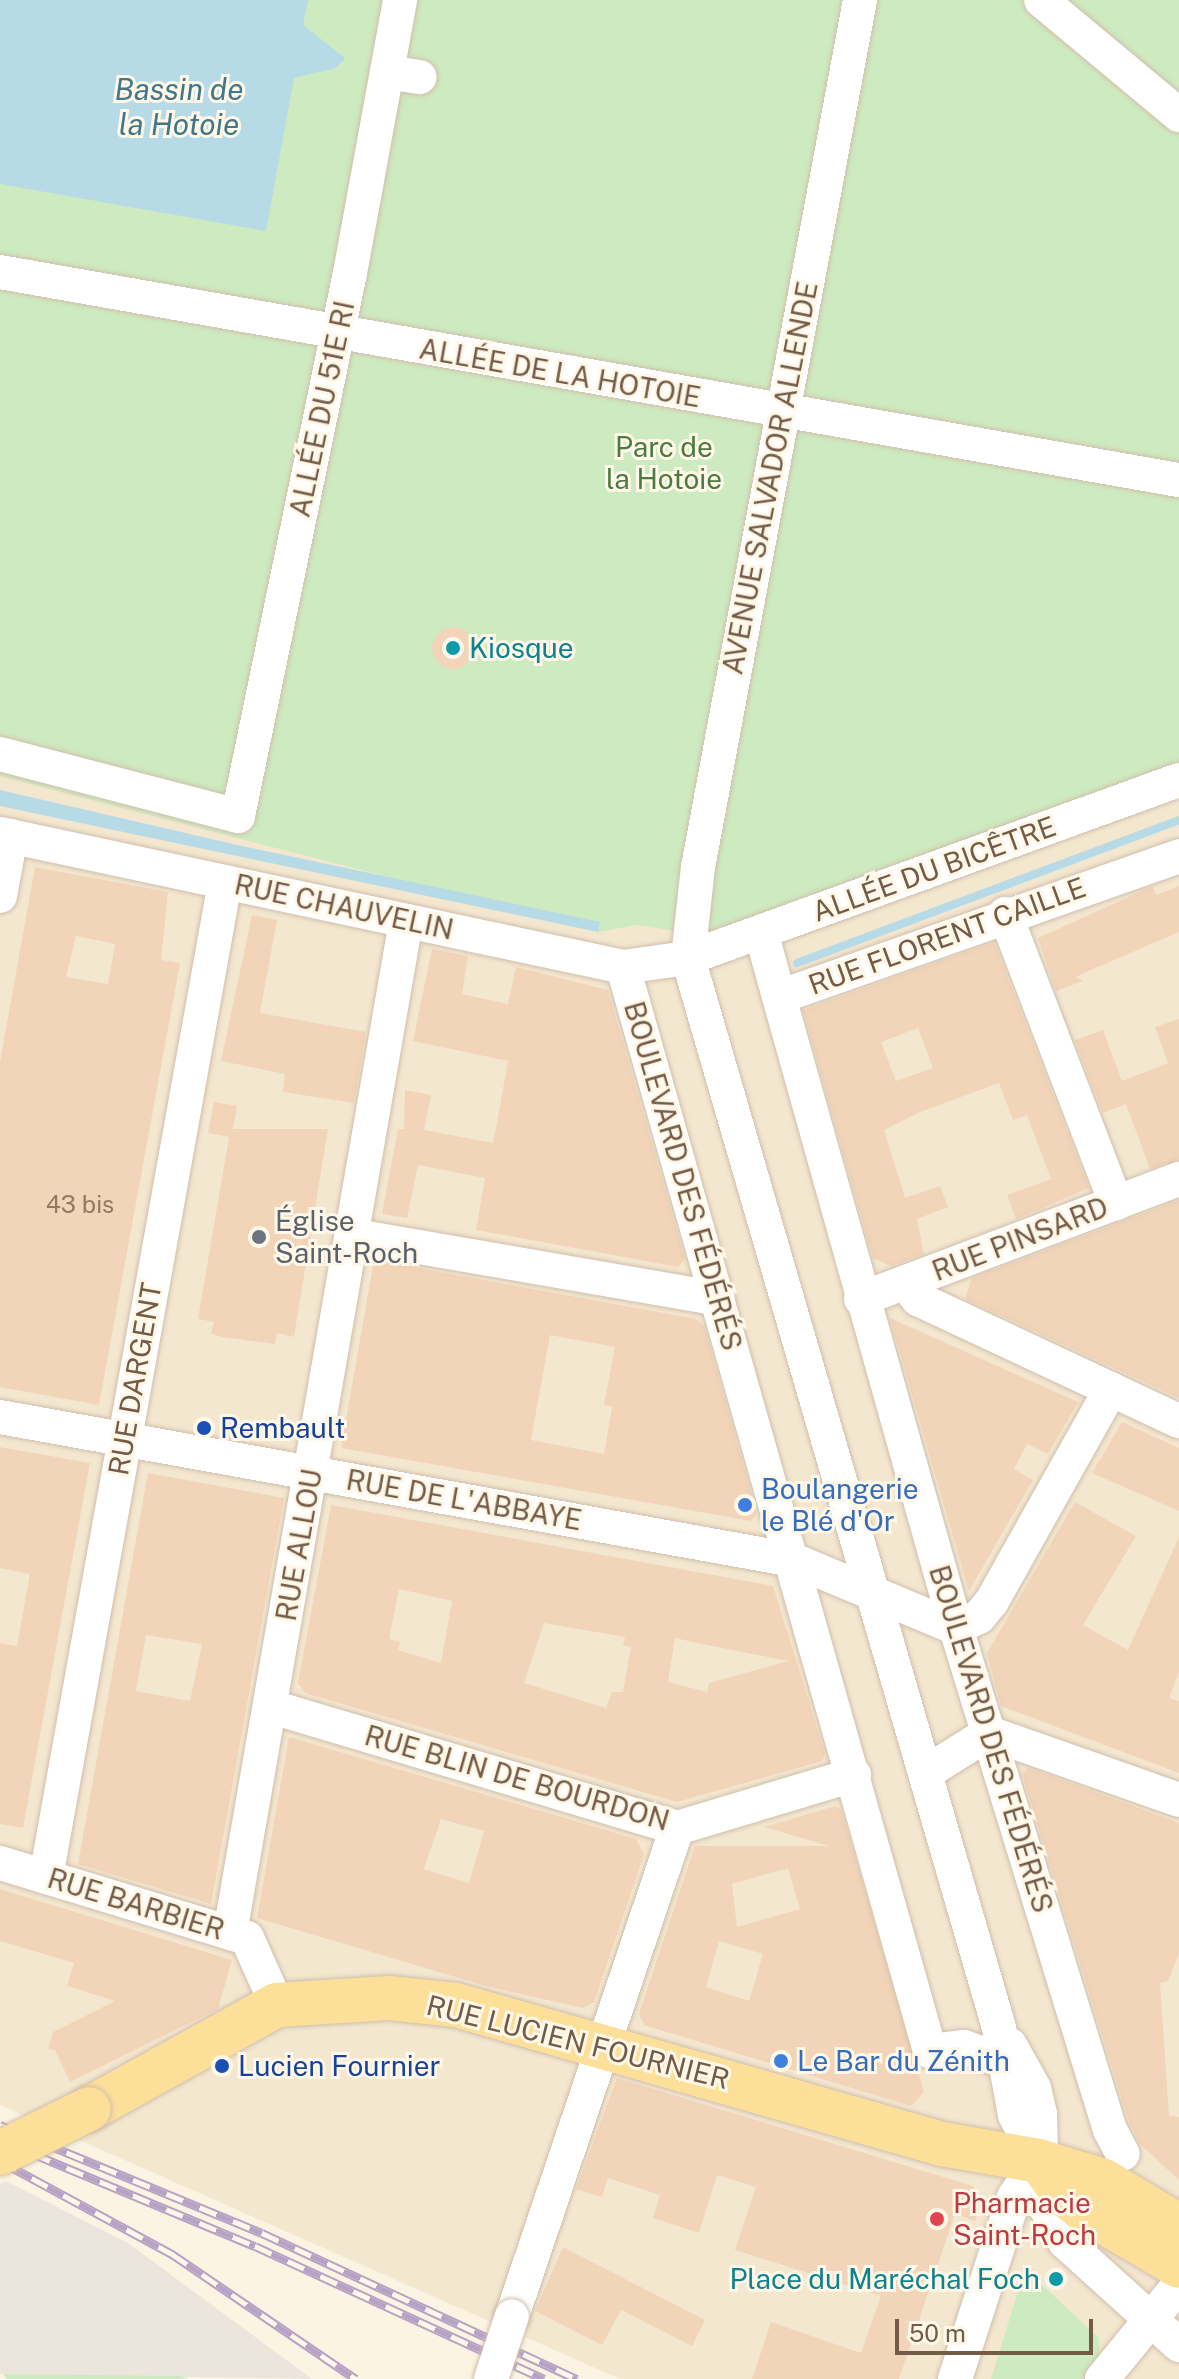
<!DOCTYPE html>
<html>
<head>
<meta charset="utf-8">
<style>
  body { margin:0 }
  #map { position:relative; width:1179px; height:2379px; overflow:hidden; background:#fcf4e2; font-family:"Public Sans",sans-serif }
  div>[style] { position:absolute }
  [style*='--x'] { left:calc(var(--x)*1px); top:calc(var(--y)*1px); width:calc(var(--w)*1px); rotate:calc(var(--a)*1deg) }
  .residential>* { inset:0; background:#f4e7d0 }
  .industrial>* { inset:0; background:#ebe5dd }
  .green>* { inset:0; background:#ceeac0 }
  .water>* { inset:0; background:#b6dbe6 }
  .stream>* { height:8px; margin:-4px; padding:0 4px; transform-origin:4px; border-radius:4px; background:#b6dbe6 }
  .building>* { inset:0; background:#f2d4b9 }
  .round { border-radius:50% }
  .roads { filter:drop-shadow(0 0 2px #d0bfac) drop-shadow(0 0 2px #d0bfac) }
  .minor>* { height:34px; margin:-17px; padding:0 17px; transform-origin:17px; border-radius:17px; background:#fff }
  .major>* { height:44px; margin:-22px; padding:0 22px; transform-origin:22px; border-radius:22px; background:#fcdf99 }
  .rail>* { height:9px; margin-top:-4.5px; transform-origin:0; background:repeating-linear-gradient(90deg,#fff8e8 0 18px,#b7a1c5 0 36px); box-sizing:border-box; border-block:2px solid #b7a1c5 }
  .bridges { filter:drop-shadow(0 0 2px #d0bfac) drop-shadow(0 0 2px #d0bfac) }
  .minor-bridge>* { height:34px; margin:-17px; padding:0 17px; transform-origin:17px; border-radius:17px; background:#fff }
  .major-bridge>* { height:44px; margin:-22px; padding:0 22px; transform-origin:22px; border-radius:22px; background:#fcdf99 }
  .dots>* { width:22px; height:22px; translate:-50% -50%; box-sizing:border-box; border:4px solid #fff8e8; border-radius:50% }
  span { translate:-50% -50%; white-space:nowrap; text-align:center; line-height:1.15; -webkit-text-stroke:6px #fff8e8; paint-order:stroke }
  .number-label { font-size:24px; color:#947964 }
  .number-label span { -webkit-text-stroke-width:0 }
  .street-label { font-size:28px; color:#745b48 }
  .park-label { font-size:28px; color:#4c7a40 }
  .culture-label { font-size:28px; color:#0d838f }
  .left { translate:0 -50%; text-align:left }
  .right { translate:-100% -50%; text-align:right }
  .worship-label { font-size:28px; color:#5b616d }
  .transit-label { font-size:28px; color:#164399 }
  .shop-label { font-size:28px; color:#366cbe }
  .health-label { font-size:28px; color:#be3a42 }
  .water-label { font-size:30px; color:#417788; font-style:italic }
  .scale { position:absolute; left:895px; top:2319px; width:198px; height:36px; box-sizing:border-box; border:4px solid #745b48; border-top:0; padding-left:10px; font-size:24px; line-height:28px; white-space:nowrap; color:#745b48; -webkit-text-stroke:6px #fff8e8; paint-order:stroke }
</style>
</head>
<body>
<div id="map">
  <div class="residential">
    <div style="clip-path:polygon(0 0,1179px 0,1179px 2379px,620px 2379px,0 2105px)"></div>
  </div>
  <div class="industrial">
    <div style="clip-path:polygon(6px 2181px,128px 2243px,312px 2379px,0 2374px,0 2184px)"></div>
  </div>
  <div class="green">
    <div style="clip-path:polygon(0 0,1179px 0,1179px 771px,719px 937px,636px 925px,599px 932px,0 776px)"></div>
    <div style="clip-path:polygon(1025px 2269px,1099px 2338px,1099px 2355px,1082px 2379px,991px 2379px)"></div>
    <div style="clip-path:polygon(3px 2374px,180px 2376px,189px 2379px,7px 2379px)"></div>
  </div>
  <div class="water">
    <div style="clip-path:polygon(0 0,308px 0,303px 25px,345px 58px,336px 68px,294px 78px,266px 231px,0 184px)"></div>
    <div style="clip-path:polygon(0 790px,233px 844px,600px 922px,598px 932px,0 806px)"></div>
  </div>
  <div class="stream">
    <div style="--x:797;--y:963;--w:408;--a:-20.5"></div>
  </div>
  <div class="building">
    <div class="round" style="left:432px;top:627px;width:42px;height:42px"></div>
    <div style="clip-path:polygon(evenodd,35px 867px,168px 892px,161px 960px,180px 963px,99px 1405px,0 1387px,0 1062px,35px 867px,76px 936px,115px 944px,108px 984px,66px 977px,76px 936px)"></div>
    <div style="clip-path:polygon(1153px 886px,1156px 895px,1179px 886px,1179px 932px,1084px 973px,1076px 977px,1083px 981px,1056px 991px,1038px 938px)"></div>
    <div style="clip-path:polygon(252px 915px,277px 920px,260px 1013px,366px 1032px,354px 1103px,283px 1092px,285px 1074px,221px 1061px)"></div>
    <div style="clip-path:polygon(evenodd,994px 942px,1089px 1188px,1016px 1219px,1007px 1195px,1051px 1179px,1027px 1115px,1013px 1120px,999px 1083px,920px 1112px,884px 1130px,905px 1198px,940px 1186px,948px 1207px,917px 1219px,924px 1254px,891px 1266px,873px 1258px,803px 1010px,994px 942px,918px 1028px,933px 1068px,896px 1081px,881px 1042px,918px 1028px)"></div>
    <div style="clip-path:polygon(432px 949px,468px 956px,462px 994px,508px 1004px,516px 967px,608px 990px,685px 1259px,678px 1267px,476px 1230px,485px 1178px,418px 1165px,407px 1218px,382px 1214px,398px 1129px,404px 1129px,405px 1090px,431px 1095px,424px 1130px,493px 1143px,497px 1123px,508px 1061px,413px 1041px)"></div>
    <div style="clip-path:polygon(1179px 1019px,1179px 1159px,1150px 1169px,1126px 1104px,1103px 1113px,1075px 1040px,1103px 1030px,1122px 1081px,1168px 1063px,1155px 1027px)"></div>
    <div style="clip-path:polygon(214px 1102px,237px 1106px,233px 1129px,328px 1129px,294px 1337px,277px 1333px,275px 1344px,221px 1337px,211px 1333px,214px 1322px,198px 1319px,229px 1137px,208px 1133px)"></div>
    <div style="clip-path:polygon(1179px 1200px,1179px 1398px,965px 1299px,972px 1278px)"></div>
    <div style="clip-path:polygon(evenodd,374px 1260px,696px 1319px,704px 1326px,757px 1513px,751px 1521px,341px 1448px,374px 1260px,550px 1335px,615px 1347px,604px 1405px,612px 1407px,604px 1454px,531px 1440px,550px 1335px)"></div>
    <div style="clip-path:polygon(890px 1318px,1078px 1402px,1048px 1454px,1027px 1444px,1014px 1469px,1033px 1480px,969px 1591px)"></div>
    <div style="clip-path:polygon(1122px 1422px,1179px 1448px,1179px 1511px,1092px 1473px)"></div>
    <div style="clip-path:polygon(0 1447px,90px 1463px,23px 1828px,0 1824px,0 1643px,17px 1646px,30px 1574px,0 1568px)"></div>
    <div style="clip-path:polygon(evenodd,148px 1473px,284px 1498px,211px 1904px,78px 1864px,148px 1473px,146px 1635px,202px 1644px,190px 1701px,136px 1691px,146px 1635px)"></div>
    <div style="clip-path:polygon(1075px 1502px,1136px 1536px,1083px 1625px,1128px 1650px,1179px 1537px,1179px 1672px,1169px 1698px,1179px 1701px,1179px 1773px,1001px 1706px,987px 1653px)"></div>
    <div style="clip-path:polygon(evenodd,331px 1505px,773px 1586px,825px 1754px,822px 1761px,677px 1802px,305px 1693px,298px 1683px,331px 1505px,399px 1589px,452px 1601px,441px 1663px,398px 1650px,400px 1642px,389px 1639px,399px 1589px,331px 1505px,544px 1623px,625px 1637px,623px 1645px,631px 1647px,623px 1692px,612px 1692px,606px 1708px,524px 1683px,544px 1623px,331px 1505px,675px 1638px,702px 1644px,788px 1661px,709px 1683px,707px 1692px,668px 1682px,675px 1638px)"></div>
    <div style="clip-path:polygon(evenodd,289px 1737px,636px 1839px,644px 1854px,594px 2002px,583px 2008px,486px 1986px,257px 1918px,289px 1737px,441px 1819px,484px 1831px,469px 1883px,424px 1869px,441px 1819px)"></div>
    <div style="clip-path:polygon(1029px 1768px,1179px 1823px,1179px 1953px,1168px 1981px,1160px 1983px,1169px 2116px,1179px 2117px,1179px 2180px,1141px 2145px,1129px 2122px,1022px 1774px)"></div>
    <div style="clip-path:polygon(evenodd,835px 1806px,841px 1809px,924px 2092px,911px 2106px,644px 2025px,639px 2014px,695px 1846px,829px 1846px,764px 1827px,835px 1806px,788px 1868px,800px 1909px,737px 1927px,732px 1884px,788px 1868px,835px 1806px,719px 1941px,763px 1954px,749px 2001px,706px 1987px,719px 1941px)"></div>
    <div style="clip-path:polygon(0 1889px,232px 1960px,218px 2009px,70px 2082px,55px 2050px,48px 2049px,53px 2032px,115px 2001px,67px 1986px,74px 1963px,0 1941px)"></div>
    <div style="clip-path:polygon(617px 2078px,973px 2186px,980px 2205px,975px 2221px,955px 2214px,899px 2379px,752px 2379px,771px 2322px,861px 2353px,881px 2296px,735px 2250px,756px 2187px,717px 2175px,699px 2233px,653px 2218px,660px 2195px,608px 2178px,602px 2197px,576px 2189px)"></div>
    <div style="clip-path:polygon(563px 2247px,705px 2320px,692px 2346px,621px 2310px,602px 2345px,535px 2311px)"></div>
  </div>
  <div class="roads">
    <div class="minor">
      <div style="--x:860;--y:0;--w:882;--a:100.58"></div>
      <div style="--x:698;--y:867;--w:92;--a:96.3"></div>
      <div style="--x:688;--y:958;--w:1114;--a:73.79"></div>
      <div style="--x:999;--y:2028;--w:88;--a:79.6"></div>
      <div style="--x:1015;--y:2115;--w:52;--a:62.4"></div>
      <div style="--x:1041;--y:0;--w:180;--a:39.8"></div>
      <div style="--x:387;--y:72;--w:33;--a:9"></div>
      <div style="--x:0;--y:272;--w:1197;--a:10.01"></div>
      <div style="--x:0;--y:754;--w:246;--a:14.6"></div>
      <div style="--x:238;--y:816;--w:554;--a:-78.35"></div>
      <div style="--x:350;--y:273;--w:278;--a:-79.6"></div>
      <div style="--x:0;--y:834;--w:637;--a:12.05"></div>
      <div style="--x:623;--y:967;--w:66;--a:-7.9"></div>
      <div style="--x:688;--y:958;--w:522;--a:-19.93"></div>
      <div style="--x:0;--y:896;--w:61;--a:-79.6"></div>
      <div style="--x:1005;--y:914;--w:310;--a:69"></div>
      <div style="--x:761;--y:932;--w:67;--a:74.5"></div>
      <div style="--x:779;--y:997;--w:424;--a:-19.4"></div>
      <div style="--x:623;--y:967;--w:1127;--a:74.19"></div>
      <div style="--x:930;--y:2051;--w:34;--a:-7"></div>
      <div style="--x:964;--y:2047;--w:41;--a:19.7"></div>
      <div style="--x:779;--y:997;--w:655;--a:74.33"></div>
      <div style="--x:956;--y:1628;--w:525;--a:72.95"></div>
      <div style="--x:1110;--y:2130;--w:27;--a:62"></div>
      <div style="--x:355;--y:1236;--w:368;--a:9.8"></div>
      <div style="--x:905;--y:1283;--w:21;--a:51"></div>
      <div style="--x:918;--y:1299;--w:288;--a:25.1"></div>
      <div style="--x:861;--y:1299;--w:340;--a:-20.7"></div>
      <div style="--x:0;--y:1417;--w:806;--a:10.22"></div>
      <div style="--x:793;--y:1560;--w:177;--a:22.6"></div>
      <div style="--x:956;--y:1628;--w:25;--a:-26"></div>
      <div style="--x:979;--y:1617;--w:21;--a:-51"></div>
      <div style="--x:992;--y:1601;--w:243;--a:-60.7"></div>
      <div style="--x:272;--y:1707;--w:423;--a:16.6"></div>
      <div style="--x:677;--y:1828;--w:185;--a:-16.7"></div>
      <div style="--x:927;--y:1772;--w:73;--a:-32.2"></div>
      <div style="--x:989;--y:1733;--w:201;--a:19.4"></div>
      <div style="--x:0;--y:1863;--w:258;--a:16.9"></div>
      <div style="--x:247;--y:1938;--w:73;--a:65.9"></div>
      <div style="--x:46;--y:1877;--w:1011;--a:-79.8"></div>
      <div style="--x:230;--y:1933;--w:1027;--a:-80.13"></div>
      <div style="--x:1010;--y:2045;--w:49;--a:60.8"></div>
      <div style="--x:1034;--y:2088;--w:26;--a:77"></div>
      <div style="--x:1040;--y:2113;--w:88;--a:88.7"></div>
      <div style="--x:1042;--y:2201;--w:47;--a:60.7"></div>
      <div style="--x:1065;--y:2242;--w:154;--a:42.1"></div>
      <div style="--x:512;--y:2316;--w:515;--a:-71.32"></div>
      <div style="--x:955;--y:2379;--w:191;--a:-72"></div>
      <div style="--x:1014;--y:2197;--w:44;--a:-55.2"></div>
      <div style="--x:1102;--y:2379;--w:122;--a:-50.7"></div>
    </div>
    <div class="major">
      <div style="--x:89;--y:2109;--w:215;--a:-29"></div>
      <div style="--x:277;--y:2005;--w:112;--a:-3.6"></div>
      <div style="--x:389;--y:1998;--w:67;--a:6"></div>
      <div style="--x:456;--y:2005;--w:505;--a:15.96"></div>
      <div style="--x:942;--y:2144;--w:98;--a:9.9"></div>
      <div style="--x:1039;--y:2161;--w:68;--a:17.1"></div>
      <div style="--x:1104;--y:2181;--w:87;--a:31"></div>
      <div style="--x:1041;--y:2163;--w:37;--a:54"></div>
      <div style="--x:1063;--y:2193;--w:27;--a:39"></div>
      <div style="--x:1084;--y:2210;--w:110;--a:30.5"></div>
    </div>
  </div>
  <div class="rail">
    <div style="--x:0;--y:2125;--w:283;--a:22.4"></div>
    <div style="--x:262;--y:2233;--w:347;--a:24.9"></div>
    <div style="--x:0;--y:2140;--w:276;--a:22.6"></div>
    <div style="--x:255;--y:2246;--w:318;--a:24.7"></div>
    <div style="--x:0;--y:2161;--w:196;--a:28.4"></div>
    <div style="--x:172;--y:2254;--w:222;--a:34.2"></div>
  </div>
  <div class="bridges">
    <div class="minor-bridge">
      <div style="--x:491;--y:2379;--w:66;--a:-71.6"></div>
    </div>
    <div class="major-bridge">
      <div style="--x:0;--y:2153;--w:99;--a:-26.3"></div>
    </div>
  </div>
  <div class="dots">
    <div style="left:453px;top:648px;background:#0f9aa8"></div>
    <div style="left:259px;top:1237px;background:#6b7280"></div>
    <div style="left:204px;top:1428px;background:#1a4fb4"></div>
    <div style="left:745px;top:1505px;background:#3f7fe0"></div>
    <div style="left:781px;top:2061px;background:#3f7fe0"></div>
    <div style="left:222px;top:2066px;background:#1a4fb4"></div>
    <div style="left:937px;top:2219px;background:#e0444e"></div>
    <div style="left:1056px;top:2279px;background:#0f9aa8"></div>
  </div>
  <div class="number-label">
    <span style="left:80px;top:1205px">43 bis</span>
  </div>
  <div class="street-label">
    <span style="left:560px;top:373px;rotate:10deg">ALLÉE DE LA HOTOIE</span>
    <span style="left:322px;top:409px;rotate:-78deg">ALLÉE DU 51E RI</span>
    <span style="left:770px;top:478px;rotate:-79deg">AVENUE SALVADOR ALLENDE</span>
    <span style="left:934px;top:869px;rotate:-20deg">ALLÉE DU BICÊTRE</span>
    <span style="left:344px;top:907px;rotate:12deg">RUE CHAUVELIN</span>
    <span style="left:947px;top:936px;rotate:-20deg">RUE FLORENT CAILLE</span>
    <span style="left:683px;top:1176px;rotate:74deg">BOULEVARD DES FÉDÉRÉS</span>
    <span style="left:1020px;top:1239px;rotate:-21deg">RUE PINSARD</span>
    <span style="left:135px;top:1379px;rotate:-80deg">RUE DARGENT</span>
    <span style="left:464px;top:1500px;rotate:10deg">RUE DE L'ABBAYE</span>
    <span style="left:299px;top:1545px;rotate:-80deg">RUE ALLOU</span>
    <span style="left:991px;top:1739px;rotate:73deg">BOULEVARD DES FÉDÉRÉS</span>
    <span style="left:517px;top:1778px;rotate:16deg">RUE BLIN DE BOURDON</span>
    <span style="left:136px;top:1904px;rotate:17deg">RUE BARBIER</span>
    <span style="left:578px;top:2042px;rotate:14deg">RUE LUCIEN FOURNIER</span>
  </div>
  <div class="park-label">
    <span style="left:664px;top:463px">Parc de<br>la Hotoie</span>
  </div>
  <div class="culture-label">
    <span class="left" style="left:469px;top:648px">Kiosque</span>
    <span class="right" style="left:1040px;top:2279px">Place du Maréchal Foch</span>
  </div>
  <div class="worship-label">
    <span class="left" style="left:275px;top:1237px">Église<br>Saint-Roch</span>
  </div>
  <div class="transit-label">
    <span class="left" style="left:220px;top:1428px">Rembault</span>
    <span class="left" style="left:238px;top:2066px">Lucien Fournier</span>
  </div>
  <div class="shop-label">
    <span class="left" style="left:761px;top:1505px">Boulangerie<br>le Blé d'Or</span>
    <span class="left" style="left:797px;top:2061px">Le Bar du Zénith</span>
  </div>
  <div class="health-label">
    <span class="left" style="left:953px;top:2219px">Pharmacie<br>Saint-Roch</span>
  </div>
  <div class="water-label">
    <span style="left:179px;top:106px">Bassin de<br>la Hotoie</span>
  </div>
  <div class="scale">50 m</div>
</div>
</body>
</html>
